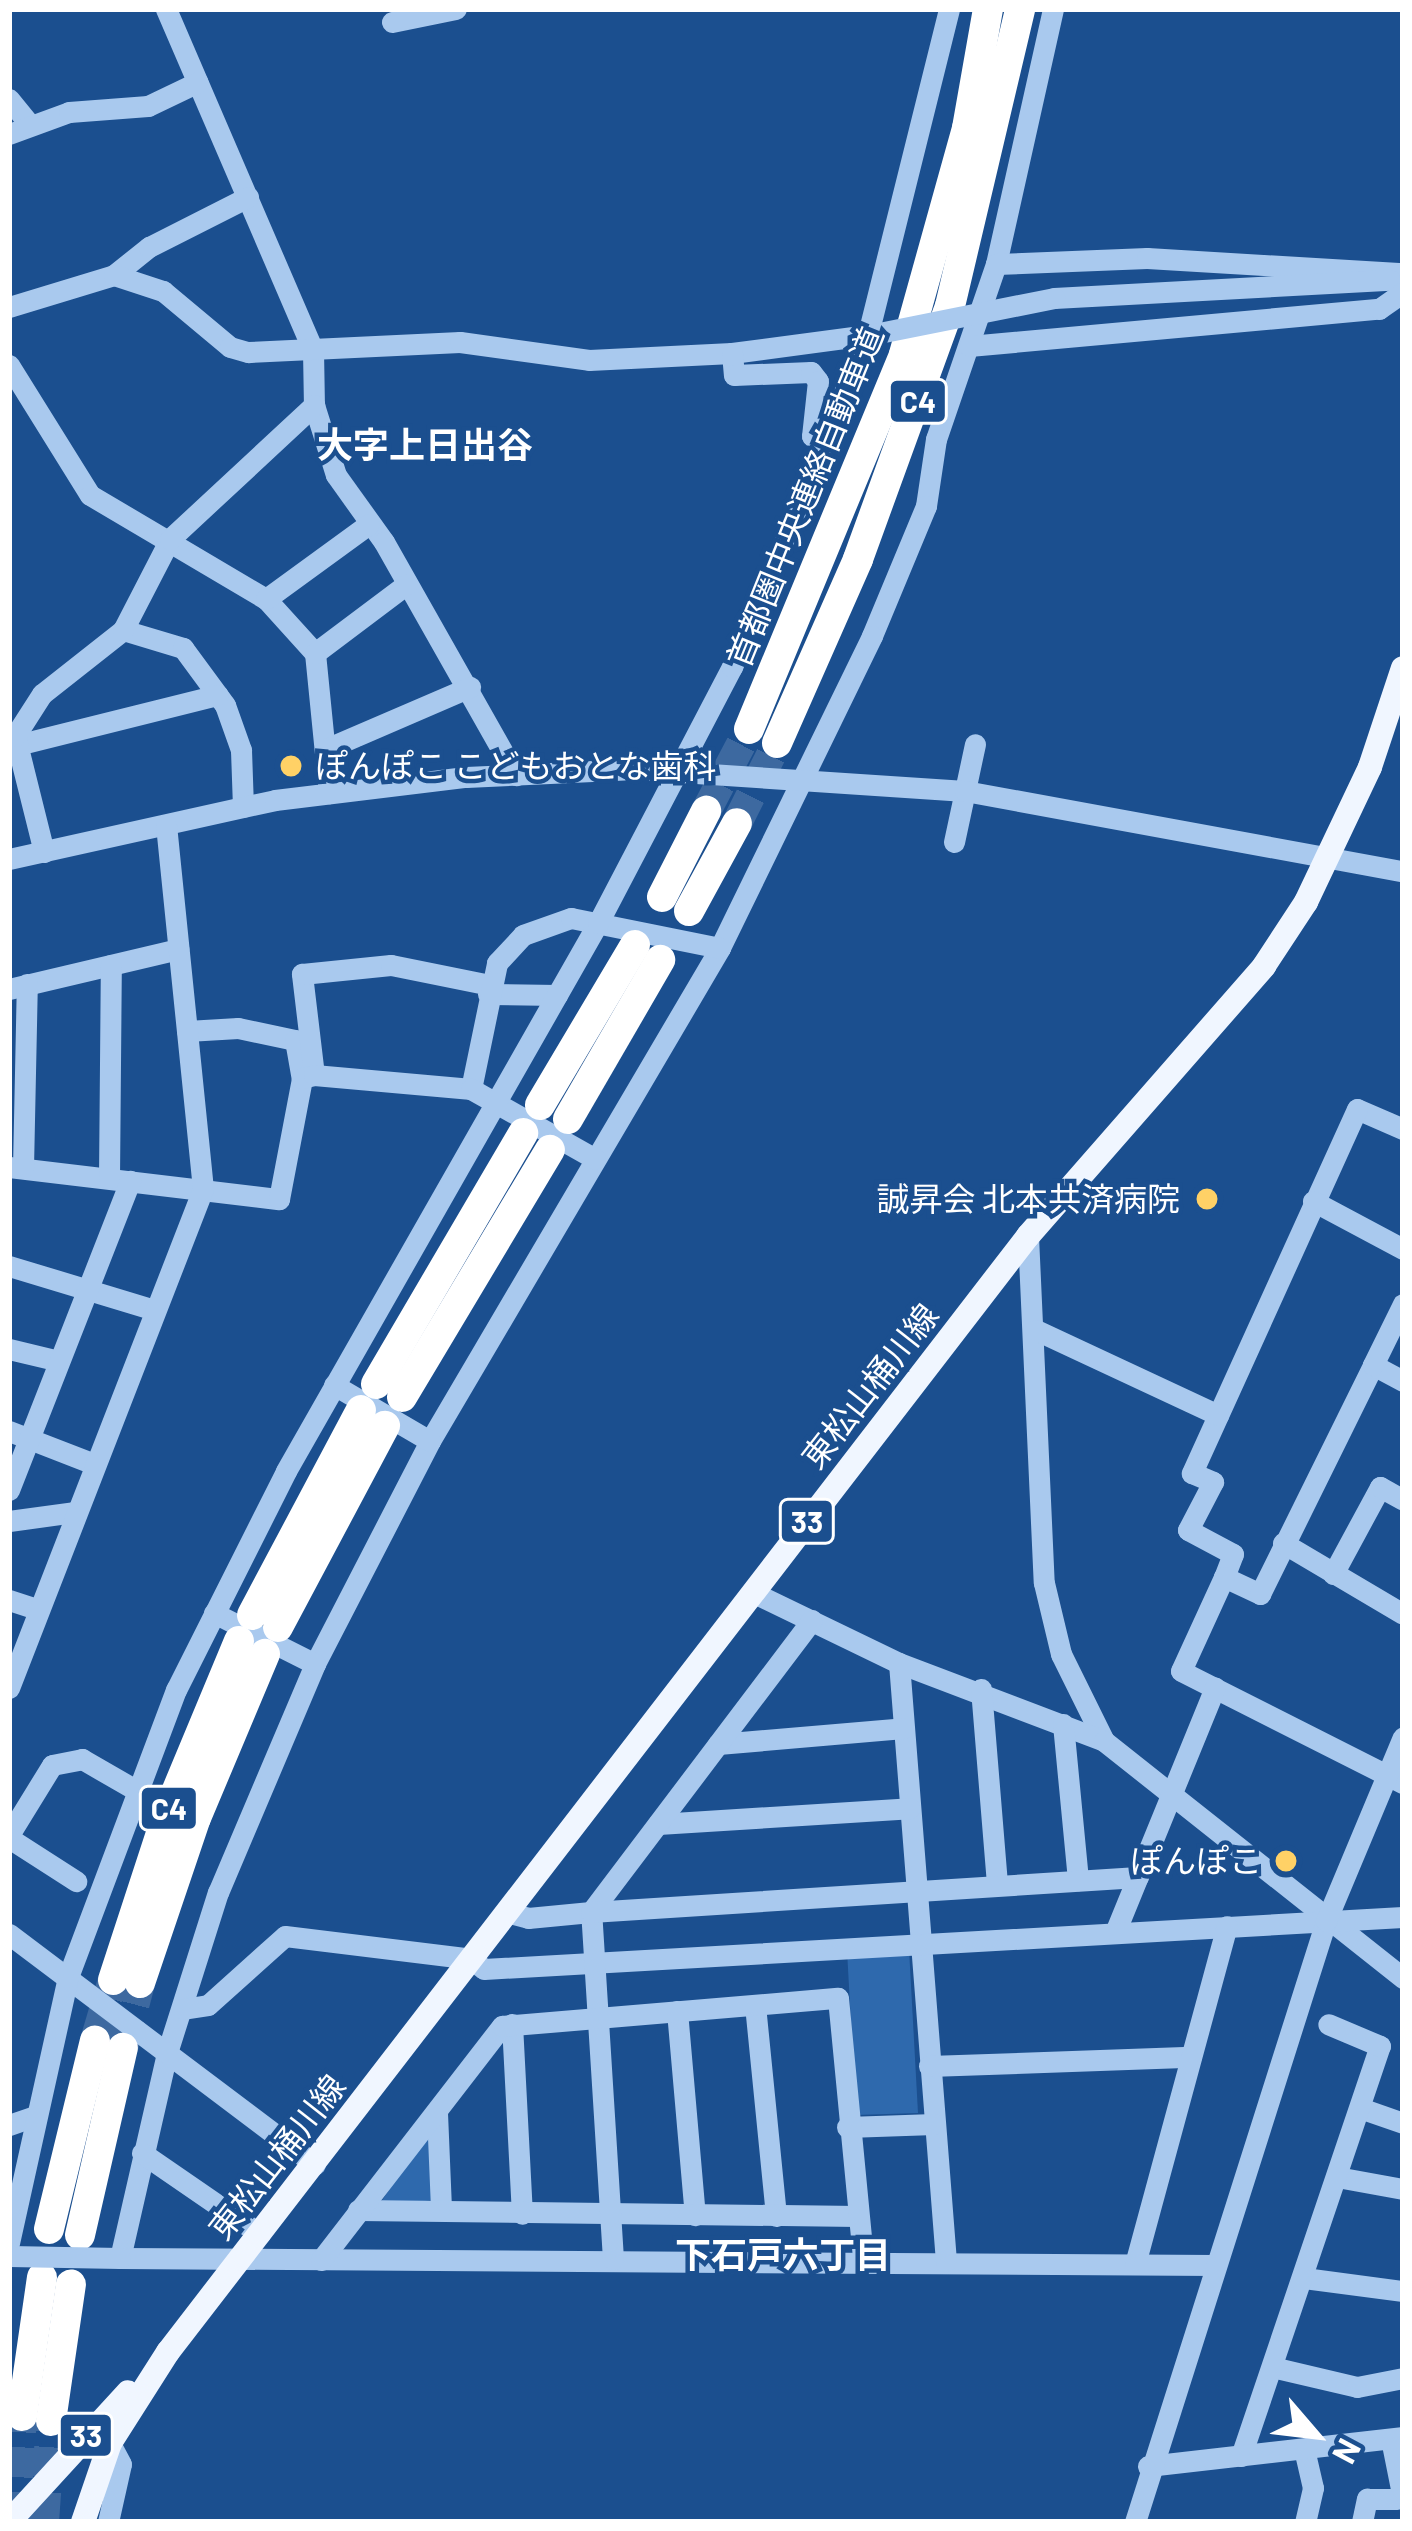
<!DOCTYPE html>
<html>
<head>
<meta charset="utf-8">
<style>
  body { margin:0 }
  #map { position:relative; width:1412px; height:2531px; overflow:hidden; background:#1b4f8f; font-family:Barlow,"Noto Sans JP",sans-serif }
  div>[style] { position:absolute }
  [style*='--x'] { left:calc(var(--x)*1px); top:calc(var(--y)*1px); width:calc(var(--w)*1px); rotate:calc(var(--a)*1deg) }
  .green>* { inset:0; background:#2e69ad }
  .highway-tunnel>* { height:30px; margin-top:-15px; transform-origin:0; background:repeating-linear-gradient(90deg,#3d69a0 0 30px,transparent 0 45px) }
  .minor>* { height:21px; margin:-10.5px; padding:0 10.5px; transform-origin:10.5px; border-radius:10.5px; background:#a9c9ee }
  .major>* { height:24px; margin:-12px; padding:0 12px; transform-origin:12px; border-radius:12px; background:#f0f6ff }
  .highway>* { height:30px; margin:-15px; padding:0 15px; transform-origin:15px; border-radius:15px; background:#fff }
  .minor-bridge>* { height:21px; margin:-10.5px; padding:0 10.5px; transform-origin:10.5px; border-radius:10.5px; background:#a9c9ee }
  .dots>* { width:33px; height:33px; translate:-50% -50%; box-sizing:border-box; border:6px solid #1b4f8f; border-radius:50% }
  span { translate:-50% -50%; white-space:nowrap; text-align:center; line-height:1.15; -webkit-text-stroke:9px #1b4f8f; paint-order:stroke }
  .shield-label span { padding:3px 9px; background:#1b4f8f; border:3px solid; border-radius:9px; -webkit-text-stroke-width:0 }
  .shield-label { font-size:30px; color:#fff; font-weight:700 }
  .street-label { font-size:33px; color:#fff }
  .poi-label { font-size:33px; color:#fff }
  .left { translate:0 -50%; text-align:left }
  .right { translate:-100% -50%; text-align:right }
  .neighbourhood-label { font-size:36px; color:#fff; font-weight:700 }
  .frame { position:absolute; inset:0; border:12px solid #fff; pointer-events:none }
  .north { position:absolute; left:1256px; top:2375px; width:120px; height:120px; -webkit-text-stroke:9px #1b4f8f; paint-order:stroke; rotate:118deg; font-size:33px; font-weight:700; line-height:48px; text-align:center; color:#fff }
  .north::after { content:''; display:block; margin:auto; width:42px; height:54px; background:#fff; clip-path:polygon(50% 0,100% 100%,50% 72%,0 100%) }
</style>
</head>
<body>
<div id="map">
  <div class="green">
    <div style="clip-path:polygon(909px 1949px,918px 2113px,856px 2115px,847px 1950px)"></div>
    <div style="clip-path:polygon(425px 2136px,431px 2138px,436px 2200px,379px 2205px)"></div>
  </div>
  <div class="highway-tunnel">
    <div style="--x:706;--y:811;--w:93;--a:-62.3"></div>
    <div style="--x:737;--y:823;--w:89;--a:-63.4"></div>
    <div style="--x:95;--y:2041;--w:64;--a:-73.6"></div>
    <div style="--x:123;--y:2048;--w:67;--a:-75.3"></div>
    <div style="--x:15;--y:2522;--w:106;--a:-86.2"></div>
    <div style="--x:44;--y:2522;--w:101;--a:-86"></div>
  </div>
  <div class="minor">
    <div style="--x:166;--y:9;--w:371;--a:66.7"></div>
    <div style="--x:313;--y:350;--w:55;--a:89"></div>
    <div style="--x:314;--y:405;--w:73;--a:72.6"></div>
    <div style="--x:336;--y:475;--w:82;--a:54.4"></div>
    <div style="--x:384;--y:542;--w:268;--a:60.5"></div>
    <div style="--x:1053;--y:9;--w:261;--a:102.6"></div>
    <div style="--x:996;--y:264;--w:185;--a:108.9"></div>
    <div style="--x:936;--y:439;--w:68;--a:98.5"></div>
    <div style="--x:926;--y:506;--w:141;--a:112.6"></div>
    <div style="--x:872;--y:636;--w:347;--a:116"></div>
    <div style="--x:720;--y:948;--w:572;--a:120.47"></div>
    <div style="--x:430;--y:1441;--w:251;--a:117.3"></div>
    <div style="--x:315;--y:1664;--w:248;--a:113"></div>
    <div style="--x:218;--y:1892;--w:169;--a:107.6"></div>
    <div style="--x:167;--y:2053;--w:210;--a:102.9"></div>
    <div style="--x:120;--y:2258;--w:1095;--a:0.37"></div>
    <div style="--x:392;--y:22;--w:65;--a:-11.5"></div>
    <div style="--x:9;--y:99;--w:33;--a:51"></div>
    <div style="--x:9;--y:134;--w:64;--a:-20.1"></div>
    <div style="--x:69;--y:112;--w:79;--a:-4.3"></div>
    <div style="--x:148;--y:106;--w:55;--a:-25.6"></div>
    <div style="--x:996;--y:264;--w:151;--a:-2.3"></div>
    <div style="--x:1147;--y:258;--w:256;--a:3.4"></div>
    <div style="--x:114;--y:275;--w:45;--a:-38.7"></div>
    <div style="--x:149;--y:247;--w:111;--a:-26.8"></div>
    <div style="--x:1054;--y:298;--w:336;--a:-3.1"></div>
    <div style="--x:9;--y:307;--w:110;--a:-16.9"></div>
    <div style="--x:114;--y:275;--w:52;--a:18.1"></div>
    <div style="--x:163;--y:291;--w:87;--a:39.9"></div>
    <div style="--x:230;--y:347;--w:19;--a:16"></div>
    <div style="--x:248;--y:352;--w:212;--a:-2.7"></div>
    <div style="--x:460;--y:342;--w:130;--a:7.9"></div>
    <div style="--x:589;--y:360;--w:143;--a:-2.8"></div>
    <div style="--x:732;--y:353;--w:143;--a:-7.6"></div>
    <div style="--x:969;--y:346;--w:412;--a:-5.2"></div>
    <div style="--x:1379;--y:309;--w:29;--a:-35"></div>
    <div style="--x:732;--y:353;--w:22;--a:85"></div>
    <div style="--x:734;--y:375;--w:77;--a:-2.2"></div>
    <div style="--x:811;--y:372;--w:11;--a:52"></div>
    <div style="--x:818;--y:381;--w:55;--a:96.2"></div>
    <div style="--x:812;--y:436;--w:18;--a:9"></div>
    <div style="--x:9;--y:365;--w:153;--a:58.1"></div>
    <div style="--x:90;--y:495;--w:204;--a:30.6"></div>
    <div style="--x:266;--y:599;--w:73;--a:47.8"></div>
    <div style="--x:315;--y:653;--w:141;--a:84.3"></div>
    <div style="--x:266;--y:599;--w:127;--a:-36.1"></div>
    <div style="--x:123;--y:630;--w:63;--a:16.7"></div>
    <div style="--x:183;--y:648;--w:71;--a:53.6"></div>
    <div style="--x:225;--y:705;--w:48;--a:70.4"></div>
    <div style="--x:241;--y:750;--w:57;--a:88"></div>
    <div style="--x:315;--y:653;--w:115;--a:-36.9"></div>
    <div style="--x:17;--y:745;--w:207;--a:-14"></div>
    <div style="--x:326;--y:749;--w:157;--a:-23.3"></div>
    <div style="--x:954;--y:842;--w:100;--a:-77.9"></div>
    <div style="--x:44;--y:852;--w:120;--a:-104"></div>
    <div style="--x:15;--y:736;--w:50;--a:-57.3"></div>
    <div style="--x:42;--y:694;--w:103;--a:-38.3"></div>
    <div style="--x:123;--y:630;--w:102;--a:-62.7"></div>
    <div style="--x:170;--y:539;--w:197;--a:-42.9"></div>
    <div style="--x:9;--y:859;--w:272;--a:-12.5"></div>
    <div style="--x:275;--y:800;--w:192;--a:-6.9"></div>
    <div style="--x:466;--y:777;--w:169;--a:-2.7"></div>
    <div style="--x:635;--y:769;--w:331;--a:3.8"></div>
    <div style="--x:965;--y:791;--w:445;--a:10.4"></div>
    <div style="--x:9;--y:989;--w:174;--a:-13.3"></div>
    <div style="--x:488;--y:994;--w:69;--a:0.8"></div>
    <div style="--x:187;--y:1031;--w:51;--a:-3.4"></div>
    <div style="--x:238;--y:1028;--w:58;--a:11.9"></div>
    <div style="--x:295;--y:1040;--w:39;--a:80"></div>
    <div style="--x:314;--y:1075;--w:102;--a:-96.8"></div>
    <div style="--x:302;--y:974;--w:89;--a:-5.8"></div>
    <div style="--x:391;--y:965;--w:101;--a:11.4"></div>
    <div style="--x:471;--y:1089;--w:129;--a:-78.3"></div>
    <div style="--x:497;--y:963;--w:38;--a:-47"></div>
    <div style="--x:523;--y:935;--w:51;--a:-19.5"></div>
    <div style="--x:571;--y:918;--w:152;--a:11.4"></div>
    <div style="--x:1403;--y:1129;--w:50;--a:-156.5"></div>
    <div style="--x:1357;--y:1109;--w:400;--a:114.4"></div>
    <div style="--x:1192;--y:1473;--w:23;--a:23"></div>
    <div style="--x:1213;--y:1482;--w:54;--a:117.5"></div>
    <div style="--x:1188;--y:1530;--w:51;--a:28.1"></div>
    <div style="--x:1233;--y:1554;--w:25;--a:111"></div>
    <div style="--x:1224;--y:1577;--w:40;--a:25"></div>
    <div style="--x:1260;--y:1594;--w:255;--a:-63.7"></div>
    <div style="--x:1373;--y:1365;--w:34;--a:28"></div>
    <div style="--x:9;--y:1167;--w:272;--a:6.8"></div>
    <div style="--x:279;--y:1199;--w:123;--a:-79.2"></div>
    <div style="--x:302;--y:1078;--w:12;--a:-14"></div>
    <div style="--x:314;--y:1075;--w:158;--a:5.1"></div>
    <div style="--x:471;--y:1089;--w:142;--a:29.4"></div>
    <div style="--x:23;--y:1168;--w:184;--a:-88.8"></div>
    <div style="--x:109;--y:1178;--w:213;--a:-89.5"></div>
    <div style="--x:1313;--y:1201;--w:102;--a:28.1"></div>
    <div style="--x:1028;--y:1236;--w:347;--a:87.4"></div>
    <div style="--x:1044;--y:1583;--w:73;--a:76.5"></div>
    <div style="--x:1061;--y:1654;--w:97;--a:63.7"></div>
    <div style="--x:9;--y:1266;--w:152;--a:16.8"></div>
    <div style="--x:1036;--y:1330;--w:201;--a:25"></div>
    <div style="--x:9;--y:1349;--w:51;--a:13.5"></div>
    <div style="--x:1373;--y:1365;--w:68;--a:-63.8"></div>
    <div style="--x:334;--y:1385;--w:111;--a:30.3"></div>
    <div style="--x:9;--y:1431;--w:91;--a:21.2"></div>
    <div style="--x:9;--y:1490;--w:332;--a:-68.6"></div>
    <div style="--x:9;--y:1521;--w:67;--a:-7.8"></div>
    <div style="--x:1283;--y:1543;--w:139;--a:30.6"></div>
    <div style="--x:1333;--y:1574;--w:99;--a:-61.6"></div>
    <div style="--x:1380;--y:1487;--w:26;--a:29"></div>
    <div style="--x:1224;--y:1577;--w:103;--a:114.6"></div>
    <div style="--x:1181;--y:1671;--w:249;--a:26.8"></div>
    <div style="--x:752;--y:1592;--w:163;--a:25.8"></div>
    <div style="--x:899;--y:1663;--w:219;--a:20.8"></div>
    <div style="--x:1104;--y:1741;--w:382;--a:38.4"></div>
    <div style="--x:9;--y:1600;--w:29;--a:18"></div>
    <div style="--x:214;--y:1613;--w:113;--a:26.8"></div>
    <div style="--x:899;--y:1663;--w:600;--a:85.51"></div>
    <div style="--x:9;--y:1688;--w:535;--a:-68.76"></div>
    <div style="--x:203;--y:1189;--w:365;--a:-95.8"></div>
    <div style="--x:981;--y:1689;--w:196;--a:85.3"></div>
    <div style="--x:1063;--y:1724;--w:157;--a:84.5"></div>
    <div style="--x:718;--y:1744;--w:186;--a:-4.9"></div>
    <div style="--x:658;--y:1824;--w:252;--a:-3.6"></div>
    <div style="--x:9;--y:1835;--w:82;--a:-58.4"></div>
    <div style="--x:52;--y:1765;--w:31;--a:-11"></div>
    <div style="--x:82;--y:1759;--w:60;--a:30"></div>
    <div style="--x:9;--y:1838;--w:80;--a:32.7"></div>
    <div style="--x:506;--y:1912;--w:23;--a:15"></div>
    <div style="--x:528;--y:1918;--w:63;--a:-5.4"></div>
    <div style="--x:591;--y:1912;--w:366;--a:-52.9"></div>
    <div style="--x:1116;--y:1930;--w:262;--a:-67.8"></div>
    <div style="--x:9;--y:1934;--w:383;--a:37"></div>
    <div style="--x:755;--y:2005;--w:212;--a:84.3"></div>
    <div style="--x:183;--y:2009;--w:25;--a:-9"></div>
    <div style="--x:208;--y:2005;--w:103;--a:-41.9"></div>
    <div style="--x:285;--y:1936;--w:187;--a:7"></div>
    <div style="--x:471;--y:1959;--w:16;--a:38"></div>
    <div style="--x:484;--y:1969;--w:920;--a:-3.24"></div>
    <div style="--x:677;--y:2011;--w:205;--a:85"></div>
    <div style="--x:512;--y:2024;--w:190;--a:87"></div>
    <div style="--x:929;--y:2066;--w:262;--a:-2"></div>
    <div style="--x:1360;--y:2108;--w:46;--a:19.2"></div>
    <div style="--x:437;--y:2113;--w:97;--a:87.6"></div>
    <div style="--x:9;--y:2125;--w:24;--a:-19"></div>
    <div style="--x:847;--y:2127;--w:87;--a:-2"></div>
    <div style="--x:142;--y:2153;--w:143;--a:34.5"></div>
    <div style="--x:1337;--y:2177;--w:67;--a:10.3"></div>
    <div style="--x:358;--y:2210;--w:500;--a:0.69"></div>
    <div style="--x:9;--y:2243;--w:272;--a:-77.5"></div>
    <div style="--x:68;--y:1977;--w:307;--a:-69.4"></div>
    <div style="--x:176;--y:1690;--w:245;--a:-63.3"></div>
    <div style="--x:286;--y:1471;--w:631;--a:-60.35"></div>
    <div style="--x:598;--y:923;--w:289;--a:-62.4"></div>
    <div style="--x:732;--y:667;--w:360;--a:-67.8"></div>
    <div style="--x:868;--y:334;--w:335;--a:-76"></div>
    <div style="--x:613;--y:2259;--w:348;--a:-93.6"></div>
    <div style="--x:591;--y:1912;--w:548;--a:-3.66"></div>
    <div style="--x:321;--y:2260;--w:296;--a:-52.3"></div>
    <div style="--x:502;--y:2026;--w:337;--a:-4.8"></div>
    <div style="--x:838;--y:1998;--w:263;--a:84.5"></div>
    <div style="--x:1135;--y:2264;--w:350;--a:-74.8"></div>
    <div style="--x:1304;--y:2278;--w:100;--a:7.5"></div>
    <div style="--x:1272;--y:2367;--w:87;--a:13.2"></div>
    <div style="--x:1357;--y:2387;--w:47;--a:-11.1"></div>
    <div style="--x:1391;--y:2439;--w:61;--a:78.7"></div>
    <div style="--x:1304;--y:2449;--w:40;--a:77"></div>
    <div style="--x:1313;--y:2488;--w:35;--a:103"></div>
    <div style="--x:1241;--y:2456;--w:433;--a:-71.3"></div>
    <div style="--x:1380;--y:2046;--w:56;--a:-157.1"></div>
    <div style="--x:1148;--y:2466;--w:257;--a:-6.5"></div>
    <div style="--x:108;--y:2522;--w:59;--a:-77.4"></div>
    <div style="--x:121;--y:2464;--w:24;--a:-118"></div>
    <div style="--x:1135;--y:2522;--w:631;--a:-72.37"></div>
    <div style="--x:1326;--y:1921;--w:199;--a:-67.3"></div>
    <div style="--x:1362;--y:2522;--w:24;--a:-78"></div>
    <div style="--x:1367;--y:2499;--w:30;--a:0"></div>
  </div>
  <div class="major">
    <div style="--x:9;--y:2522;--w:176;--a:-47.5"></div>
    <div style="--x:83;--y:2522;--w:83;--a:-71.1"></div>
    <div style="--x:110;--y:2443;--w:108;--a:-57.5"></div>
    <div style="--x:168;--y:2352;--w:1409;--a:-52.38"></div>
    <div style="--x:1028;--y:1236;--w:359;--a:-48.8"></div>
    <div style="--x:1264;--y:966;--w:77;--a:-56.7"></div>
    <div style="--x:1306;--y:902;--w:149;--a:-64.6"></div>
    <div style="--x:1370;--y:767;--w:104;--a:-71.6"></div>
  </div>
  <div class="highway">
    <div style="--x:749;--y:729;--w:406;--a:-67.5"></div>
    <div style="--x:904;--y:354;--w:235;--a:-74.4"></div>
    <div style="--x:967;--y:128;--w:121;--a:-80"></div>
    <div style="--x:777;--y:743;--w:201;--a:-66.2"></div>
    <div style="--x:858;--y:559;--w:269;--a:-70"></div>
    <div style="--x:950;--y:306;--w:305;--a:-76.7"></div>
    <div style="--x:662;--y:897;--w:97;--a:-62.9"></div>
    <div style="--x:689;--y:911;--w:100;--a:-61.4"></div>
    <div style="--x:540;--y:1105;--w:186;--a:-59.3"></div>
    <div style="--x:568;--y:1119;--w:184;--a:-59.9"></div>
    <div style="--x:376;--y:1384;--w:291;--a:-59.6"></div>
    <div style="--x:402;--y:1397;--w:288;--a:-59.1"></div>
    <div style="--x:252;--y:1615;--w:232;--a:-62"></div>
    <div style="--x:278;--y:1627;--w:228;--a:-62"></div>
    <div style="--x:113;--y:1980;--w:180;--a:-71.9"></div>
    <div style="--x:169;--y:1809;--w:182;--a:-67.4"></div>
    <div style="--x:140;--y:1983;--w:174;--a:-71.3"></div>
    <div style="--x:196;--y:1818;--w:178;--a:-67.2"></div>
    <div style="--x:49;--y:2229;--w:194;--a:-76.3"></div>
    <div style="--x:80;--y:2235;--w:192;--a:-77.1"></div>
    <div style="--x:22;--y:2416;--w:140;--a:-81.8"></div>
    <div style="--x:51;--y:2421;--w:138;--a:-81.7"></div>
  </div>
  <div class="minor-bridge">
    <div style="--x:874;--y:334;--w:184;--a:-11.3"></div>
    <div style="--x:9;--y:2256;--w:111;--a:1"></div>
  </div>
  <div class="dots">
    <div style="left:291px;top:766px;background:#ffd166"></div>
    <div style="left:1207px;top:1199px;background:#ffd166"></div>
    <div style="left:1286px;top:1861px;background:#ffd166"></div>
  </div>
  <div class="shield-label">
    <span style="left:918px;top:401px">C4</span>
    <span style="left:807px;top:1521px">33</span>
    <span style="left:169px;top:1808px">C4</span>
    <span style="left:86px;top:2435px">33</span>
  </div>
  <div class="street-label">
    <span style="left:805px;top:497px;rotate:-68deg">首都圏中央連絡自動車道</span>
    <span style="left:870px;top:1386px;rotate:-52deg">東松山桶川線</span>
    <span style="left:277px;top:2157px;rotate:-52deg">東松山桶川線</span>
  </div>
  <div class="poi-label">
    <span class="left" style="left:315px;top:766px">ぽんぽこ こどもおとな歯科</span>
    <span class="right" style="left:1180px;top:1199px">誠昇会 北本共済病院</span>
    <span class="right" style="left:1262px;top:1861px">ぽんぽこ</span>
  </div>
  <div class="neighbourhood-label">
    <span style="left:425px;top:444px">大字上日出谷</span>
    <span style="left:783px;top:2254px">下石戸六丁目</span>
  </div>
  <div class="frame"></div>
  <div class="north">N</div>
</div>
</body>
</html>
